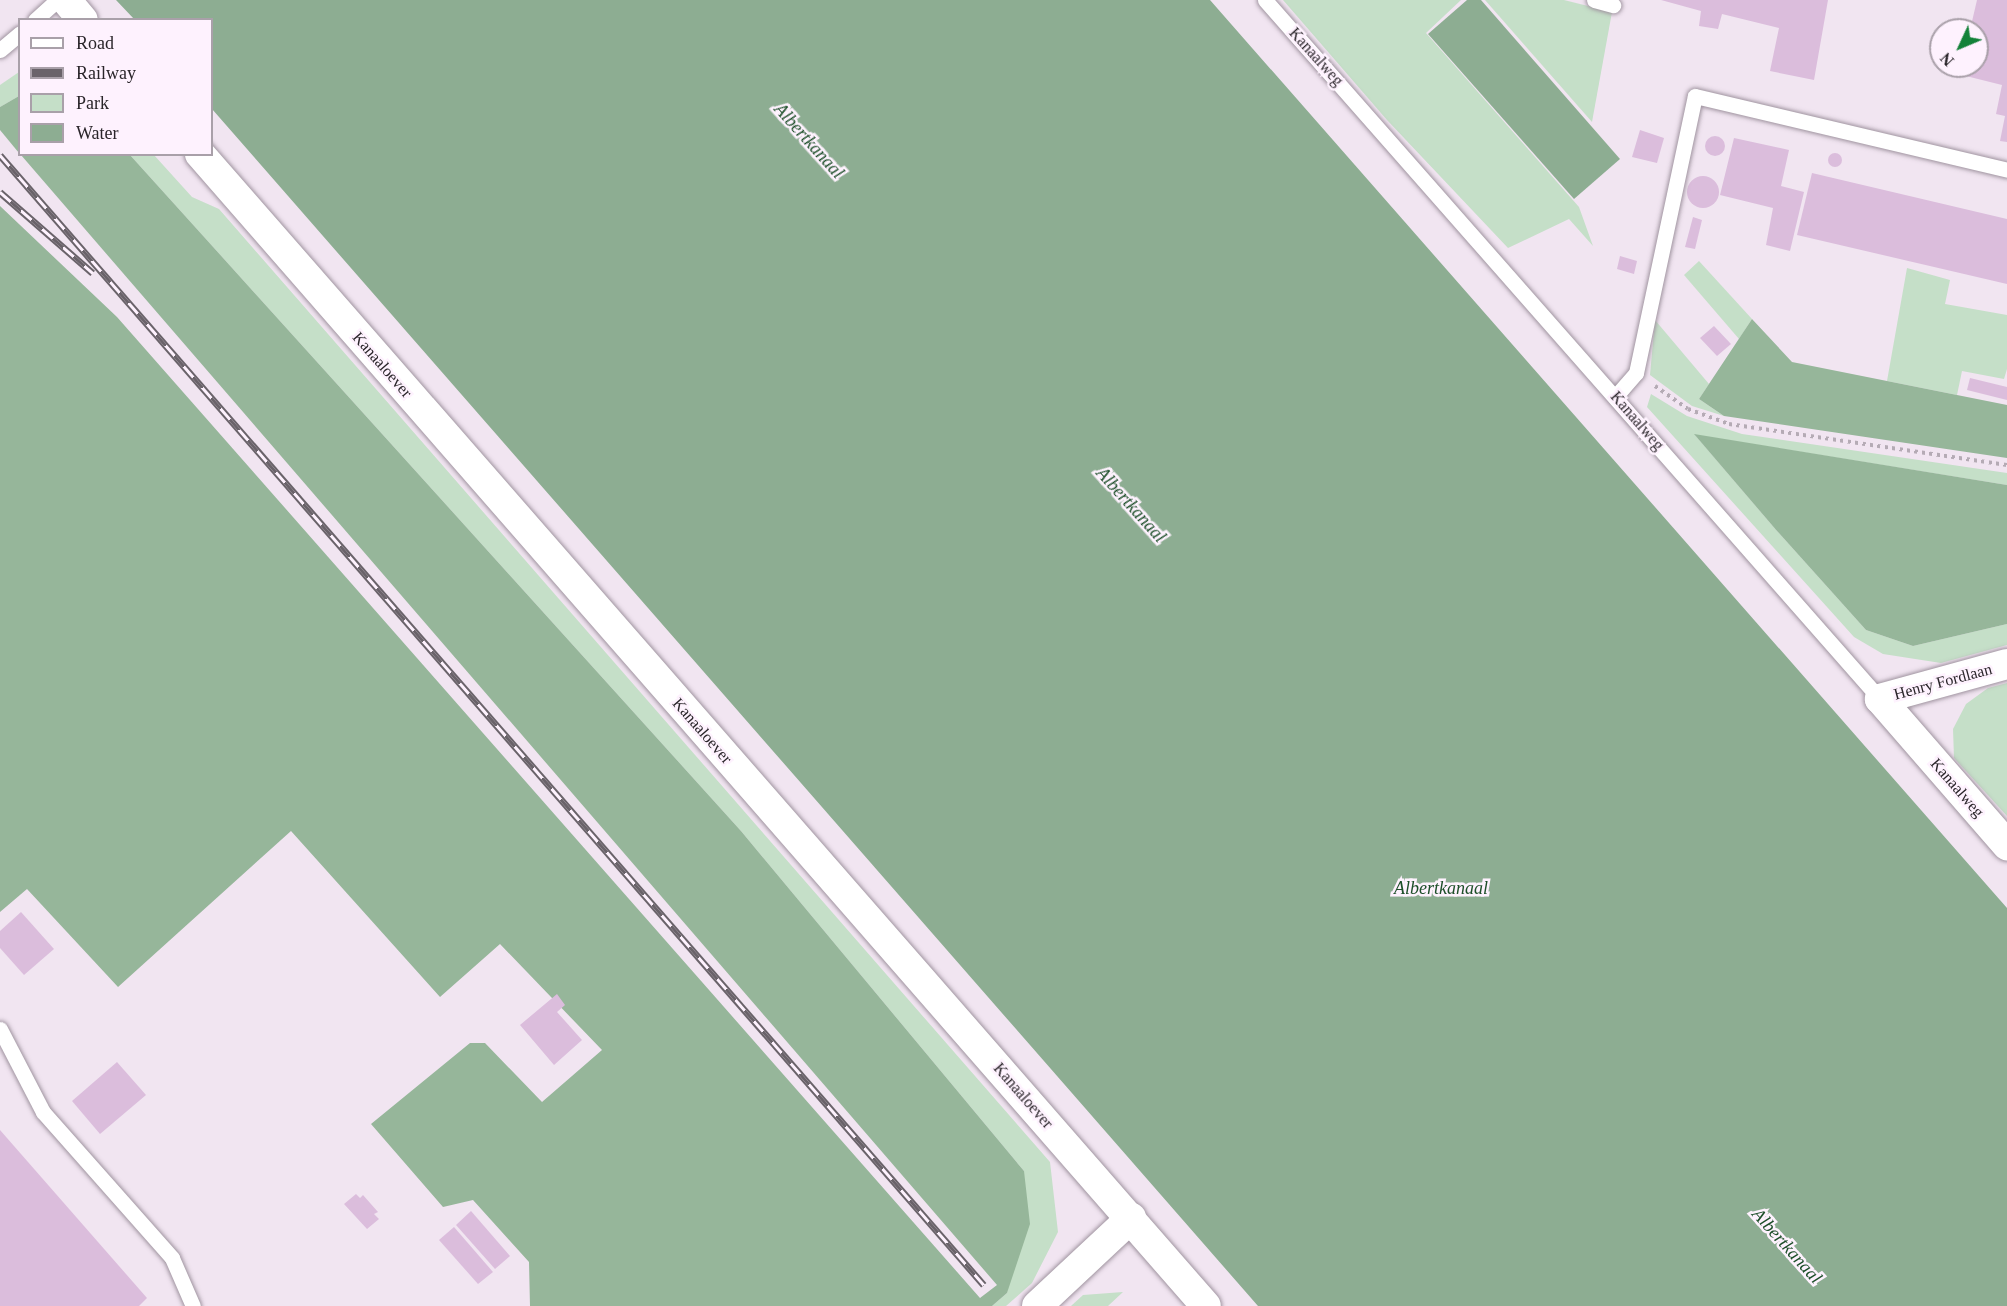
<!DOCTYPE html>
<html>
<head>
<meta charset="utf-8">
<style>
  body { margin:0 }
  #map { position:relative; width:2007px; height:1306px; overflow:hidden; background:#f1e5f1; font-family:"Times New Roman",serif }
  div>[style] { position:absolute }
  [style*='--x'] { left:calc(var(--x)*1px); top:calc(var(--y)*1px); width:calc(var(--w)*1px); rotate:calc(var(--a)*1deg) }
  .green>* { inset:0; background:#c5dfc8 }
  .forest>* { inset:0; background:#96b69a }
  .water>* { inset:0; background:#8dad92 }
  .building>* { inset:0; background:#dbbddc }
  .round { border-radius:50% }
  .path>* { height:4px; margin-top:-2px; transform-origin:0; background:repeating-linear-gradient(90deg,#b5abb5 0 3px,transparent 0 7.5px) }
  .roads { filter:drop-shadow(0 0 2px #a094a0) drop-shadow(0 0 2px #a094a0) }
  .service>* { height:15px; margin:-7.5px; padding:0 7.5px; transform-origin:7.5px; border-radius:7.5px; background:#fff }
  .minor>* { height:30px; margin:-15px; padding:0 15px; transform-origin:15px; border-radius:15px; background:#fff }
  .rail>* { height:7px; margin-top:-3.5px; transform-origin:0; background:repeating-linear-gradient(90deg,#fef2fe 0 14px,#6a636a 0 28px); box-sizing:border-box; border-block:2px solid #6a636a }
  span { translate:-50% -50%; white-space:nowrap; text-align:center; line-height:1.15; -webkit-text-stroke:5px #fef2fe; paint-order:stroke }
  .street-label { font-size:16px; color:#2a252a }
  .water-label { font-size:18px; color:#1d4f29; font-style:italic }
  .legend { position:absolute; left:18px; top:18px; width:195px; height:138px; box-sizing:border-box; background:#fef2fe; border:2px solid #a9a0a9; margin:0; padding:8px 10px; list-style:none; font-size:18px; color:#2a252a }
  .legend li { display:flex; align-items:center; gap:12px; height:30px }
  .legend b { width:30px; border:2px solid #a9a0a9 }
  .north { position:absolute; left:1929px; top:18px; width:60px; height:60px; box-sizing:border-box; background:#fef2fe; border:2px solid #a9a0a9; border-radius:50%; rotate:226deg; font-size:16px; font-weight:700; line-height:24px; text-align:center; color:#2a252a }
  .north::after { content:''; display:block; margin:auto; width:21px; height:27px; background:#138239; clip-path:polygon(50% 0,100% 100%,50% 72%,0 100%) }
</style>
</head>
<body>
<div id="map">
  <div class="green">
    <div style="clip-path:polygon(1283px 0,1461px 0,1426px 33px,1579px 207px,1593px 246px,1569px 219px,1508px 248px,1387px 120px)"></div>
    <div style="clip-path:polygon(1485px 0,1564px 0,1612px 12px,1592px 122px)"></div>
    <div style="clip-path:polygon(19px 72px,19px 96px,0 107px,0 85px)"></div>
    <div style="clip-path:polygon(130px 155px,154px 155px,192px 197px,219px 209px,1050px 1162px,1058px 1232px,1032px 1283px,1006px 1306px,992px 1306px,1007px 1293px,1024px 1171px,741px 831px)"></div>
    <div style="clip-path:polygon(1699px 261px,1752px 319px,1739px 339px,1684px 275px)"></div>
    <div style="clip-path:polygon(1907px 268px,1950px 280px,1945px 304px,2007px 315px,2007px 369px,2004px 379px,1962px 371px,1957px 395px,1887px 381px)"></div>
    <div style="clip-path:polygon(1655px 320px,1709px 384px,1699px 399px,1724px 416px,1692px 406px,1650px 375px)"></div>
    <div style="clip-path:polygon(1651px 394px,1687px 416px,1742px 434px,2007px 473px,2007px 485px,1695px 435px,1777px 531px,1866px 630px,1913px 646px,2007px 624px,2007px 645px,1941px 663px,1883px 654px,1854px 637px,1647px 407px)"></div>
    <div style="clip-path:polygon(2007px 683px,2007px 816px,1954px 758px,1953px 729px,1966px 704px,1988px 688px)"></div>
    <div style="clip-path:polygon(1123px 1292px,1108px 1306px,1071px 1306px,1083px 1295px)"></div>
  </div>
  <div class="forest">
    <div style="clip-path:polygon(19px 96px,19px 153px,0 130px,0 107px)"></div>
    <div style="clip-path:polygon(21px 155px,130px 155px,741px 831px,1024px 1171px,1030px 1224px,1007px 1293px,992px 1306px,530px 1306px,529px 1262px,473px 1200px,443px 1207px,371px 1124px,470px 1043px,485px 1043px,542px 1102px,602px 1050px,500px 944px,440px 997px,291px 831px,118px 987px,27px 889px,0 912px,0 206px,117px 317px,980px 1298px,997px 1285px)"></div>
    <div style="clip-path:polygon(1752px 319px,1792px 362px,2007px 405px,2007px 458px,1724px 416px,1699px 399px)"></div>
    <div style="clip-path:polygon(1694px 434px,2007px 485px,2007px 624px,1913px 646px,1866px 630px,1777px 531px)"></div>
  </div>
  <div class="water">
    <div style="clip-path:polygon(116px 0,1210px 0,2007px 908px,2007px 1306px,1258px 1306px,212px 109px,212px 20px,134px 19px)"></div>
    <div style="clip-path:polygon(1467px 0,1481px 0,1620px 159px,1574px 199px,1428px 34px)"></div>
  </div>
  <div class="building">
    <div style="clip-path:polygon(1661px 0,1828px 0,1814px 80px,1770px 71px,1779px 28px,1722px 14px,1718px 29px,1699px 26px,1701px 11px)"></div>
    <div style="clip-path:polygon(1977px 0,2007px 0,2007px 142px,2000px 141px,2005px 116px,1996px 114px,2002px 85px,1946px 71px,1947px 66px,1977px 66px,1977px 30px,1970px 30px)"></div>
    <div style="clip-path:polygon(1640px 130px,1664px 138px,1657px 163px,1632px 157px)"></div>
    <div class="round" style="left:1705px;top:136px;width:20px;height:20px"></div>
    <div style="clip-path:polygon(1734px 138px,1789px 150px,1781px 186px,1804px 192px,1790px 251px,1766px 245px,1773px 208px,1720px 195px)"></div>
    <div class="round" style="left:1828px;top:153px;width:14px;height:14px"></div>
    <div style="clip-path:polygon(1812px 173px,2007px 219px,2007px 284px,1797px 235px)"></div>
    <div class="round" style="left:1687px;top:176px;width:32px;height:32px"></div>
    <div style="clip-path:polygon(1693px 217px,1702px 220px,1695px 249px,1685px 247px)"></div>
    <div style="clip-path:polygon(1620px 256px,1637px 261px,1634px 274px,1617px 269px)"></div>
    <div style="clip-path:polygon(1714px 326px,1731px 344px,1717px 356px,1700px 338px)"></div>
    <div style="clip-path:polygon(1970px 378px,2007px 387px,2007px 400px,1967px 390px)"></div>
    <div style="clip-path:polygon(21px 912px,54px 949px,24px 975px,0 948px,0 931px)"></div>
    <div style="clip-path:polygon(557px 994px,565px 1005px,557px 1012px,582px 1040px,554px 1065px,520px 1025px)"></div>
    <div style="clip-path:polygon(117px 1062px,146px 1095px,100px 1134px,72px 1101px)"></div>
    <div style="clip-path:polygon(0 1130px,147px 1298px,139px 1306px,0 1306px)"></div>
    <div style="clip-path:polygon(356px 1194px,360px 1198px,363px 1195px,378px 1212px,374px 1214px,379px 1219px,367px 1229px,344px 1204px)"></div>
    <div style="clip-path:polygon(471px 1211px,510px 1256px,495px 1269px,456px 1225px)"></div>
    <div style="clip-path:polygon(454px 1227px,493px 1272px,478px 1284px,439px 1240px)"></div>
  </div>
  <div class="path">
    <div style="--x:1655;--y:386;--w:40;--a:34.9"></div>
    <div style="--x:1688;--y:409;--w:44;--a:20.1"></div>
    <div style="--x:1729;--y:424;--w:281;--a:8.4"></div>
  </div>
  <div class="roads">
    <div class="service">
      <div style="--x:1265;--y:0;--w:931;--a:48.66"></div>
      <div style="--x:1594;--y:0;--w:20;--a:15"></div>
      <div style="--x:35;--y:20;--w:30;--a:-42"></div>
      <div style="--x:0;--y:50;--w:26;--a:-40"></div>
      <div style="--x:1615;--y:397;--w:32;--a:-49"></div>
      <div style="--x:1636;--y:373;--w:283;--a:-78"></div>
      <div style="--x:1695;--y:96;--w:321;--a:13.3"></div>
      <div style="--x:0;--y:1029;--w:93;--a:62.6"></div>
      <div style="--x:43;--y:1112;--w:195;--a:48.5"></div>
      <div style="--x:172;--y:1258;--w:52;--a:66.4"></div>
    </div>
    <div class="minor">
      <div style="--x:66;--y:0;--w:26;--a:50"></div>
      <div style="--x:200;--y:154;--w:1529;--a:48.87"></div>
      <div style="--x:2007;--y:664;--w:132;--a:164.6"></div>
      <div style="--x:1880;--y:699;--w:194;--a:49"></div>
      <div style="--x:1037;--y:1306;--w:129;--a:-43.1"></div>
    </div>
  </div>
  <div class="rail">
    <div style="--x:0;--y:155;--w:1498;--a:48.95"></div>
    <div style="--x:0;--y:192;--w:123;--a:41.1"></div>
  </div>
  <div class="street-label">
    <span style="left:1316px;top:57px;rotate:48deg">Kanaalweg</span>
    <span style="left:382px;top:365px;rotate:49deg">Kanaaloever</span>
    <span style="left:1637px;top:421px;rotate:49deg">Kanaalweg</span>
    <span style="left:1943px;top:682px;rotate:-15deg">Henry Fordlaan</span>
    <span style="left:702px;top:731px;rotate:49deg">Kanaaloever</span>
    <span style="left:1957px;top:788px;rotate:49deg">Kanaalweg</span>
    <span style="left:1023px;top:1096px;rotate:49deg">Kanaaloever</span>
  </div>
  <div class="water-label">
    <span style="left:809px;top:141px;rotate:48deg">Albertkanaal</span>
    <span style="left:1131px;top:505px;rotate:48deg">Albertkanaal</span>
    <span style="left:1441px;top:888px">Albertkanaal</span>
    <span style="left:1787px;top:1246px;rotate:48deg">Albertkanaal</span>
  </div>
  <ul class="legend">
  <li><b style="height:8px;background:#fff"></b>Road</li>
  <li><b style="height:8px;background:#6a636a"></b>Railway</li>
  <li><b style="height:16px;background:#c5dfc8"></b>Park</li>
  <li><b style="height:16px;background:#8dad92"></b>Water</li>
  </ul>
  <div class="north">N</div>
</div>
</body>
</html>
